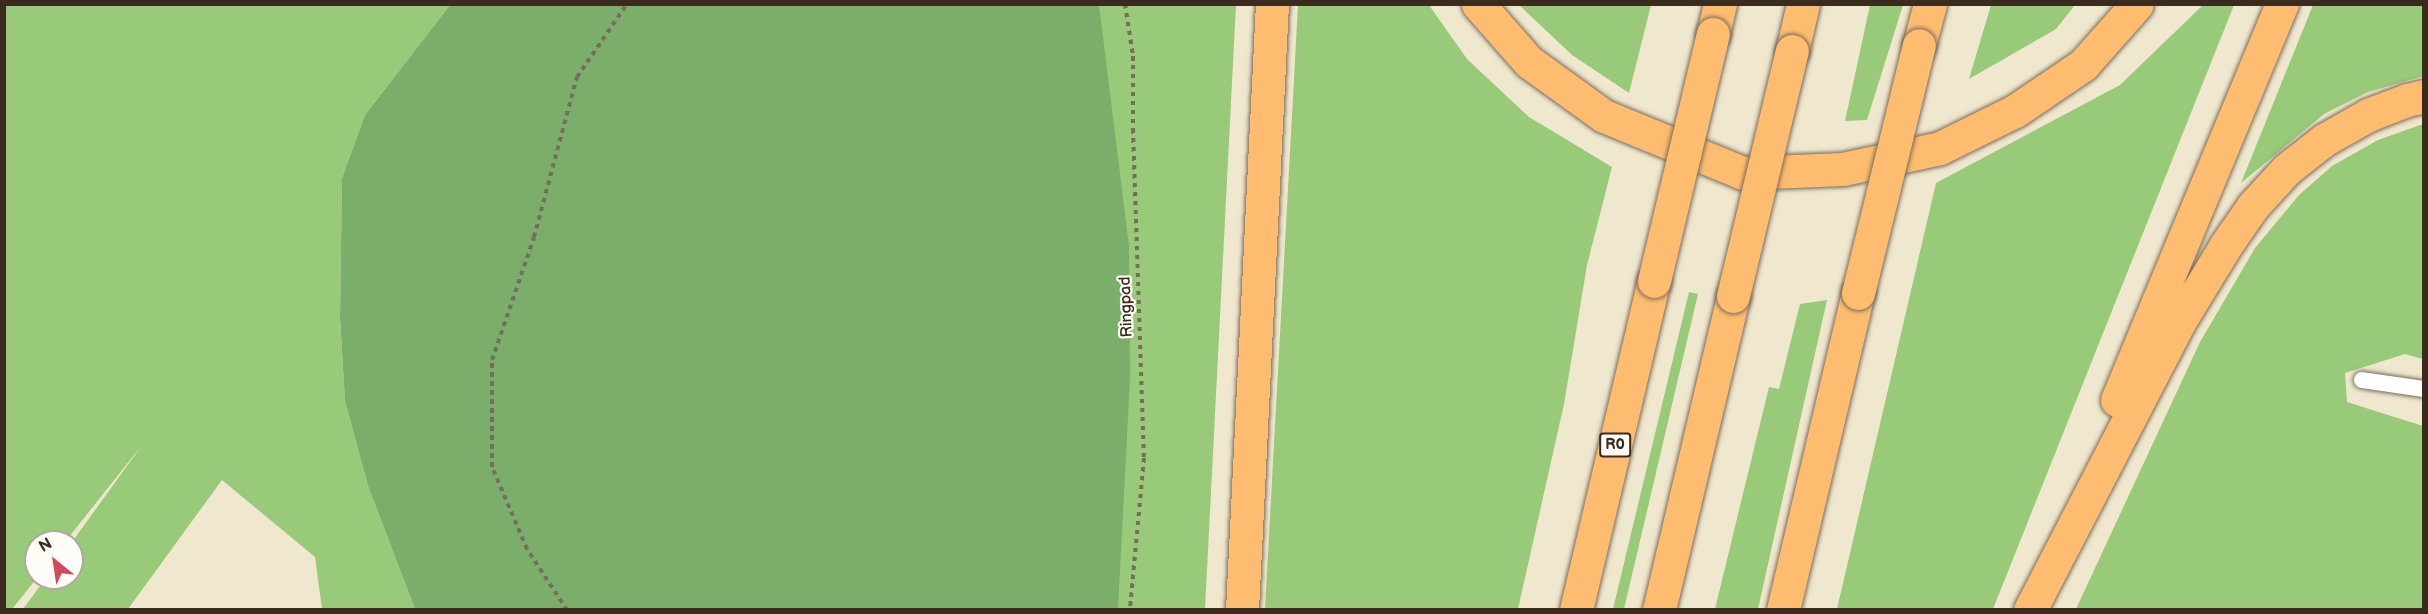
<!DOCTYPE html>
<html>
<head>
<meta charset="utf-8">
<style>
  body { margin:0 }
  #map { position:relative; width:2428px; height:614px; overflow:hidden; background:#f0e8ce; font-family:"Balsamiq Sans",sans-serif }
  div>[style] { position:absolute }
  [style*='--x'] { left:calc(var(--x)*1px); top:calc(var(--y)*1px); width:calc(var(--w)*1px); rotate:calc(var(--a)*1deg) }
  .green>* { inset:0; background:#98ca7a }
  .forest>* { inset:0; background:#7aae6a }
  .path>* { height:4px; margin-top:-2px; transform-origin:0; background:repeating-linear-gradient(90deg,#7a6c5c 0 4.5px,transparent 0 9px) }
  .roads { filter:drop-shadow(0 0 2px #7a6c5c) drop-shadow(0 0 2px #7a6c5c) }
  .lane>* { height:16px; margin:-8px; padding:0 8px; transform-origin:8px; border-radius:8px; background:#fff }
  .highway>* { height:33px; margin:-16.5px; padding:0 16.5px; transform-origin:16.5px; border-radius:16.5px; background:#febc70 }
  .bridges { filter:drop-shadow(0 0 2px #7a6c5c) drop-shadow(0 0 2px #7a6c5c) }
  .highway-bridge>* { height:33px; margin:-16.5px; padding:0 16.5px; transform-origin:16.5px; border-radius:16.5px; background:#febc70 }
  span { translate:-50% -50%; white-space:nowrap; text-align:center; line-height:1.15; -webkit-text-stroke:4.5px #fdfcf7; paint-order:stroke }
  .shield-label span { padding:2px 4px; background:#fdfcf7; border:2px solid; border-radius:4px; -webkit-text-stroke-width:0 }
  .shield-label { font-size:15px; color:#3b2a1e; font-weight:700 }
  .street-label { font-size:16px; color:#3b2a1e }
  .frame { position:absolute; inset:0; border:6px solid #3b2a1e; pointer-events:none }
  .north { position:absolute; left:24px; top:530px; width:60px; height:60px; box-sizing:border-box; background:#fdfcf7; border:2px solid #afa8a0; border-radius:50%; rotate:330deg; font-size:16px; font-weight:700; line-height:24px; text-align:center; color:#3b2a1e }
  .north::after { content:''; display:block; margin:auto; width:21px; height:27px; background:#d1495b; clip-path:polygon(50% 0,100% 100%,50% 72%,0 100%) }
</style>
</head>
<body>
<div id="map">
  <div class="green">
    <div style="clip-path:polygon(2204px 4px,2234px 5px,1993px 609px,1837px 609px,1936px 183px,2120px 85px)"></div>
    <div style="clip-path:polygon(4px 5px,450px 5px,365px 115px,342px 178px,340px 318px,345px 401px,368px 486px,415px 609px,322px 609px,315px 557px,222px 480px,128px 609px,23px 609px,46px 578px,72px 578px,72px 542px,142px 445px,65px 542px,36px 542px,37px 578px,12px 609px,5px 609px)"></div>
    <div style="clip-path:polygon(1099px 5px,1236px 5px,1205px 609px,1116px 609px)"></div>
    <div style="clip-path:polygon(1298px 5px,1429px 5px,1467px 59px,1529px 117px,1612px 167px,1587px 265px,1564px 404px,1518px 609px,1265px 609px)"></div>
    <div style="clip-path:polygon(1519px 5px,1651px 5px,1629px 93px,1572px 55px)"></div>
    <div style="clip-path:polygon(1870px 5px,1903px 5px,1867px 120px,1845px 121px)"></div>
    <div style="clip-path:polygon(1991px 5px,1991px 4px,2075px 5px,2056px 29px,1969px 79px)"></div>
    <div style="clip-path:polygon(2313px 5px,2423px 5px,2423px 76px,2368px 92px,2324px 114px,2241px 183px)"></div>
    <div style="clip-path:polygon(2423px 124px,2423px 359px,2405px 354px,2345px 373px,2347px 402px,2423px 426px,2423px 609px,2076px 609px,2200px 342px,2255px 248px,2299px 195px,2332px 166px,2378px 140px)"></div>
    <div style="clip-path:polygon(1689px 292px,1698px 294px,1624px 609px,1613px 609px)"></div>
    <div style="clip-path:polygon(1827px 300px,1758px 609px,1715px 609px,1769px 387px,1779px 389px,1800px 304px)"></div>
  </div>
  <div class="forest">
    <div style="clip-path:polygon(450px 5px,1099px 5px,1129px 246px,1130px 378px,1118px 609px,415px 609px,368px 486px,345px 401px,340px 318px,342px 178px,365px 115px)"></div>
  </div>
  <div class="path">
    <div style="--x:1125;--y:4;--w:53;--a:81.3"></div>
    <div style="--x:1133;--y:56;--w:73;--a:90"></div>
    <div style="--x:1133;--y:129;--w:329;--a:88.1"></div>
    <div style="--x:1144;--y:458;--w:153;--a:95.3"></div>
    <div style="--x:567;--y:610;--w:73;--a:-123.3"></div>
    <div style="--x:527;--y:549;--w:89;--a:-113.1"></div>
    <div style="--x:492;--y:467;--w:107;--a:-90"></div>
    <div style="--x:492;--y:360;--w:130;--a:-71.1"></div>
    <div style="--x:534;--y:237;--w:166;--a:-75"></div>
    <div style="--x:577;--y:77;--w:88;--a:-55.6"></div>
  </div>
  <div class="roads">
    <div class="lane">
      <div style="--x:2362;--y:380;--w:63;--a:8.3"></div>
    </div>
    <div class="highway">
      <div style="--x:1478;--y:4;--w:77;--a:48.7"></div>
      <div style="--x:1529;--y:62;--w:92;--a:35.8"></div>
      <div style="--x:1604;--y:116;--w:150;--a:22.3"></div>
      <div style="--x:1743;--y:173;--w:100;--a:-2.3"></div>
      <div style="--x:1843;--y:169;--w:99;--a:-12.2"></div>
      <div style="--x:1940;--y:148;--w:84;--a:-26.3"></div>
      <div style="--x:2015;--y:111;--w:82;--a:-34.1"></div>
      <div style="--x:2083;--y:65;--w:81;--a:-48.5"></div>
      <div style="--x:1713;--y:34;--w:31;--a:-77"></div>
      <div style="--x:1919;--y:45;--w:42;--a:-75"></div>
      <div style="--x:1792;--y:51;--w:48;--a:-76.8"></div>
      <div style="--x:2117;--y:400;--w:429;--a:-67.4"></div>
      <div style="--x:1242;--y:610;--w:607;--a:-87.17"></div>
      <div style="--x:1576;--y:610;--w:338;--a:-76.7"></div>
      <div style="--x:1659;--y:610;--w:323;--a:-76.7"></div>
      <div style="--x:1783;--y:610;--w:326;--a:-76.7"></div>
      <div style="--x:2030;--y:610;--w:322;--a:-62.6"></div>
      <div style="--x:2178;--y:324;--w:92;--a:-58.7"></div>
      <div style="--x:2226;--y:245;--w:47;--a:-55.3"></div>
      <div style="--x:2253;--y:206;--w:50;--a:-47.4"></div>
      <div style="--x:2287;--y:169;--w:47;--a:-38.1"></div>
      <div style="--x:2324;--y:140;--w:51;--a:-29.6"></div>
      <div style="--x:2368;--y:115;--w:42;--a:-21"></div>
      <div style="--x:2407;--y:100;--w:17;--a:-13"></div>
    </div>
  </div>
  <div class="bridges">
    <div class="highway-bridge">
      <div style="--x:1654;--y:281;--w:254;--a:-76.6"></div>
      <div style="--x:1858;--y:293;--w:255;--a:-76.2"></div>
      <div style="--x:1733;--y:296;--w:252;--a:-76.5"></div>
    </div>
  </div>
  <div class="shield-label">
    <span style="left:1615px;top:445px">R0</span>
  </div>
  <div class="street-label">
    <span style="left:1127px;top:307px;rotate:-92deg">Ringpad</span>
  </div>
  <div class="frame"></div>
  <div class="north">N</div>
</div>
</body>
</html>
